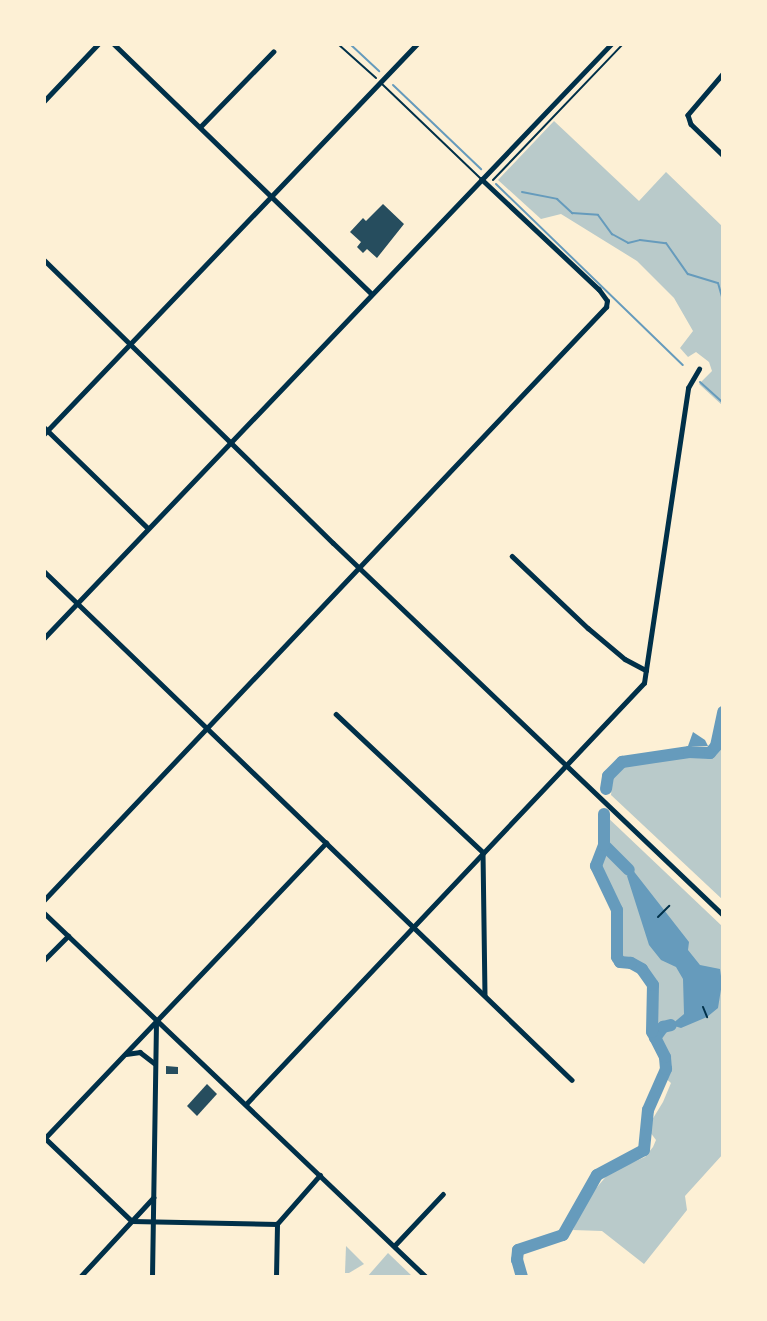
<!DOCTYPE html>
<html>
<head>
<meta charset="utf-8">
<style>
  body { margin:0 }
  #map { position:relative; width:767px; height:1321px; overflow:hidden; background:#fdf0d5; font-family:Raleway,sans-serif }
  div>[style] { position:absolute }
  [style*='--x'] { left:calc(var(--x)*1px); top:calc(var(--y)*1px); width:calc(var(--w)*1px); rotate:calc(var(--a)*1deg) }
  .green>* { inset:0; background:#b9caca }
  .water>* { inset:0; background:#669bbc }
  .stream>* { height:2px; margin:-1px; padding:0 1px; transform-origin:1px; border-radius:1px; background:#669bbc }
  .river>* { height:12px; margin:-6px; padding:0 6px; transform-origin:6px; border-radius:6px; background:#669bbc }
  .building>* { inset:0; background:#264d5e }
  .path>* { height:2px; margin:-1px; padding:0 1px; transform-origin:1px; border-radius:1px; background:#003049 }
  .service>* { height:2px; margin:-1px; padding:0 1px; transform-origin:1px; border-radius:1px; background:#003049 }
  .minor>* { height:4.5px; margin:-2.25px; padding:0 2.25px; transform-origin:2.25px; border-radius:2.25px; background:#003049 }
  .tertiary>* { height:5px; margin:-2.5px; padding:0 2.5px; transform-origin:2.5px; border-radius:2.5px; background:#003049 }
  .secondary>* { height:5px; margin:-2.5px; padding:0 2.5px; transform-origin:2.5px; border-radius:2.5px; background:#003049 }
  span { translate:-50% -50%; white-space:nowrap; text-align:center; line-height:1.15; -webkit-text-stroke:6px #fdf0d5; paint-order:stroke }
  .frame { position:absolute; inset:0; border:46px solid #fdf0d5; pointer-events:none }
</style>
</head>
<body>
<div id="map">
  <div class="green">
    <div style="clip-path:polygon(554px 121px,639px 201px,666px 172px,723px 227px,723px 406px,699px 384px,712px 371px,709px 362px,696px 352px,688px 357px,680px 348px,693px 331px,674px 298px,637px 261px,561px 214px,541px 219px,498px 180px)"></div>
    <div style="clip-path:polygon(723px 737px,723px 900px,611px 795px,613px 776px,623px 765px,687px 755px,710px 758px,718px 752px)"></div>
    <div style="clip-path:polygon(604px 814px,723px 927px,723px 1154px,685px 1196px,687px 1210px,644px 1264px,602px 1231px,573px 1230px,587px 1199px,609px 1173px,645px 1157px,653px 1147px,656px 1140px,650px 1132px,652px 1120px,663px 1102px,671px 1083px,663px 1076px,665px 1057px,652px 1032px,653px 985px,642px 969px,631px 963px,620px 962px,617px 957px,617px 910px,596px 866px,604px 845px)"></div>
    <div style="clip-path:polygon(346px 1246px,364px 1264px,349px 1273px,345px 1273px)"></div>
    <div style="clip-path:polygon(388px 1253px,413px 1277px,367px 1277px)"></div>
  </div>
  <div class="water">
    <div style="clip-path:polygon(693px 732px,705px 740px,708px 746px,688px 746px)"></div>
    <div style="clip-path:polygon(632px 869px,689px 942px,688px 950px,700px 965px,720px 969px,722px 983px,718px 1008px,707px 1017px,681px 1028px,671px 1025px,684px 1014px,683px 979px,676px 967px,661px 960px,649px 945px,627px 876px)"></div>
  </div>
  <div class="stream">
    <div style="--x:350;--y:44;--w:40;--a:43"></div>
    <div style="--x:393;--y:85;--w:122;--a:43.7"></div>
    <div style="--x:496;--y:184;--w:260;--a:44.1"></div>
    <div style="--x:522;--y:192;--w:36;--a:11"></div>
    <div style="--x:557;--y:199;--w:21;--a:43"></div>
    <div style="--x:572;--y:213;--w:26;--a:4"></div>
    <div style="--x:598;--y:215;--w:24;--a:54"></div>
    <div style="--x:612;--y:234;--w:18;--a:29"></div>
    <div style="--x:628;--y:243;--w:12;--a:-14"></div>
    <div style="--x:640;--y:240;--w:26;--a:7"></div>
    <div style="--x:666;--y:243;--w:38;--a:55"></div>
    <div style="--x:688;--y:274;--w:31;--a:17"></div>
    <div style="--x:718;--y:283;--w:18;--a:74"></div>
    <div style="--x:700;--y:382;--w:31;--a:42"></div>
  </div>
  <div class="river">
    <div style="--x:606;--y:789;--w:13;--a:-81"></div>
    <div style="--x:608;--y:776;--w:20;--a:-45"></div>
    <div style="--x:622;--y:762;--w:68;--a:-8.5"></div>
    <div style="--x:689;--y:752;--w:21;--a:3"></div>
    <div style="--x:710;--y:753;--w:9;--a:-49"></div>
    <div style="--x:716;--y:746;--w:35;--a:-78"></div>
    <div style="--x:604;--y:845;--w:35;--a:45"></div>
    <div style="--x:655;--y:1038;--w:14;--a:-54"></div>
    <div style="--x:663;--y:1027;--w:8;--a:-14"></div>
    <div style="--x:522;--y:1277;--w:18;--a:-106"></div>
    <div style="--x:517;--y:1260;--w:10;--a:-84"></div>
    <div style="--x:518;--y:1250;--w:47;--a:-18.4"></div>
    <div style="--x:563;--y:1235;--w:69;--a:-60.5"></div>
    <div style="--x:597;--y:1175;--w:53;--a:-28"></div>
    <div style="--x:644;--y:1150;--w:40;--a:-84.3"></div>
    <div style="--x:648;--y:1110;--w:45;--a:-66.3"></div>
    <div style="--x:666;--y:1069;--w:12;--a:-95"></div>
    <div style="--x:665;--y:1057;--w:28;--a:-117"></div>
    <div style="--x:652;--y:1032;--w:47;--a:-88.8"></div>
    <div style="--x:653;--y:985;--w:19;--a:-125"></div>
    <div style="--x:642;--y:969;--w:13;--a:-151"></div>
    <div style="--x:631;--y:963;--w:11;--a:-175"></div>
    <div style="--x:620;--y:962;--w:6;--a:-121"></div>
    <div style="--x:617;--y:957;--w:47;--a:-90"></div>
    <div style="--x:617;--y:910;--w:49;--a:-115.5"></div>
    <div style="--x:596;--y:866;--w:22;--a:-69"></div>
    <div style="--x:604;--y:845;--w:31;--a:-90"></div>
  </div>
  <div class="building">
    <div style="clip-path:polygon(383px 204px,404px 224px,377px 258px,367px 249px,363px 253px,357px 247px,361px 242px,350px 232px,363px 218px,366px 221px)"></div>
    <div style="clip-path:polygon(166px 1066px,178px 1067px,178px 1074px,166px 1074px)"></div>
    <div style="clip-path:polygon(207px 1084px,217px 1094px,197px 1116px,187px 1106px)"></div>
  </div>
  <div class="path">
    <div style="--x:338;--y:44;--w:51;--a:41.8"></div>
    <div style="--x:493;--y:180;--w:188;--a:-46.3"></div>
    <div style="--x:658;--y:917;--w:16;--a:-45"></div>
    <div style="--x:703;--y:1007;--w:11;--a:68"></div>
  </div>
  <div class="service">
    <div style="--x:382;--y:84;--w:137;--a:43.8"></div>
  </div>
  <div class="minor">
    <div style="--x:114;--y:44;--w:359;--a:44.1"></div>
    <div style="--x:723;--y:74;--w:54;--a:130.5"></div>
    <div style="--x:688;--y:115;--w:9;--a:72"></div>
    <div style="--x:691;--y:124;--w:45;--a:44.1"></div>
    <div style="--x:44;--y:101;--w:79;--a:-46.5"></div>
    <div style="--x:200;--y:127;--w:105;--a:-45.8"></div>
    <div style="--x:44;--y:427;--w:145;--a:44.2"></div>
    <div style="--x:44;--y:434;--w:540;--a:-46.28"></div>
    <div style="--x:512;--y:556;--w:105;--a:43.5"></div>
    <div style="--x:588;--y:628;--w:48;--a:40"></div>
    <div style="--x:625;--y:659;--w:24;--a:28"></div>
    <div style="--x:44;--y:571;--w:733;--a:43.95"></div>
    <div style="--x:336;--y:714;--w:202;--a:43.2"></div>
    <div style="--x:483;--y:852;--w:143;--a:89.2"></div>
    <div style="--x:44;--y:900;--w:817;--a:-46.54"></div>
    <div style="--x:606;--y:307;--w:6;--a:-81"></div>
    <div style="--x:607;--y:301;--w:14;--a:-126"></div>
    <div style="--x:599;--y:290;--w:161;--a:-136.8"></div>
    <div style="--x:44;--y:960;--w:34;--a:-45"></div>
    <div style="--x:126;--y:1054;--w:14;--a:-8"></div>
    <div style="--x:140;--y:1052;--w:18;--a:38"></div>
    <div style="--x:246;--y:1104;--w:579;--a:-46.61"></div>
    <div style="--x:644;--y:683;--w:298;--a:-81.5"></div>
    <div style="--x:688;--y:388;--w:22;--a:-60"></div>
    <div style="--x:45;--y:1138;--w:120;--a:43.7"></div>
    <div style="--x:132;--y:1221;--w:145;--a:1.2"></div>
    <div style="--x:44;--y:1139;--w:409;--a:-46.4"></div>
    <div style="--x:277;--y:1224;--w:65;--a:-48.7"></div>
    <div style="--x:394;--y:1246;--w:71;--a:-46.7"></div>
    <div style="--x:80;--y:1277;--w:108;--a:-47.3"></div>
    <div style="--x:152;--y:1277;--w:256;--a:-89.1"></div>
    <div style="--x:276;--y:1277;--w:53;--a:-88.9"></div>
  </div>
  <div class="tertiary">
    <div style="--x:44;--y:260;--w:404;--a:44.4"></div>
    <div style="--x:333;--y:543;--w:539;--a:43.65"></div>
    <div style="--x:44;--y:638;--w:821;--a:-46.33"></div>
  </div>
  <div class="secondary">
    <div style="--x:44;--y:913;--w:528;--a:43.62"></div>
  </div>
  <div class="frame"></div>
</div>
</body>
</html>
